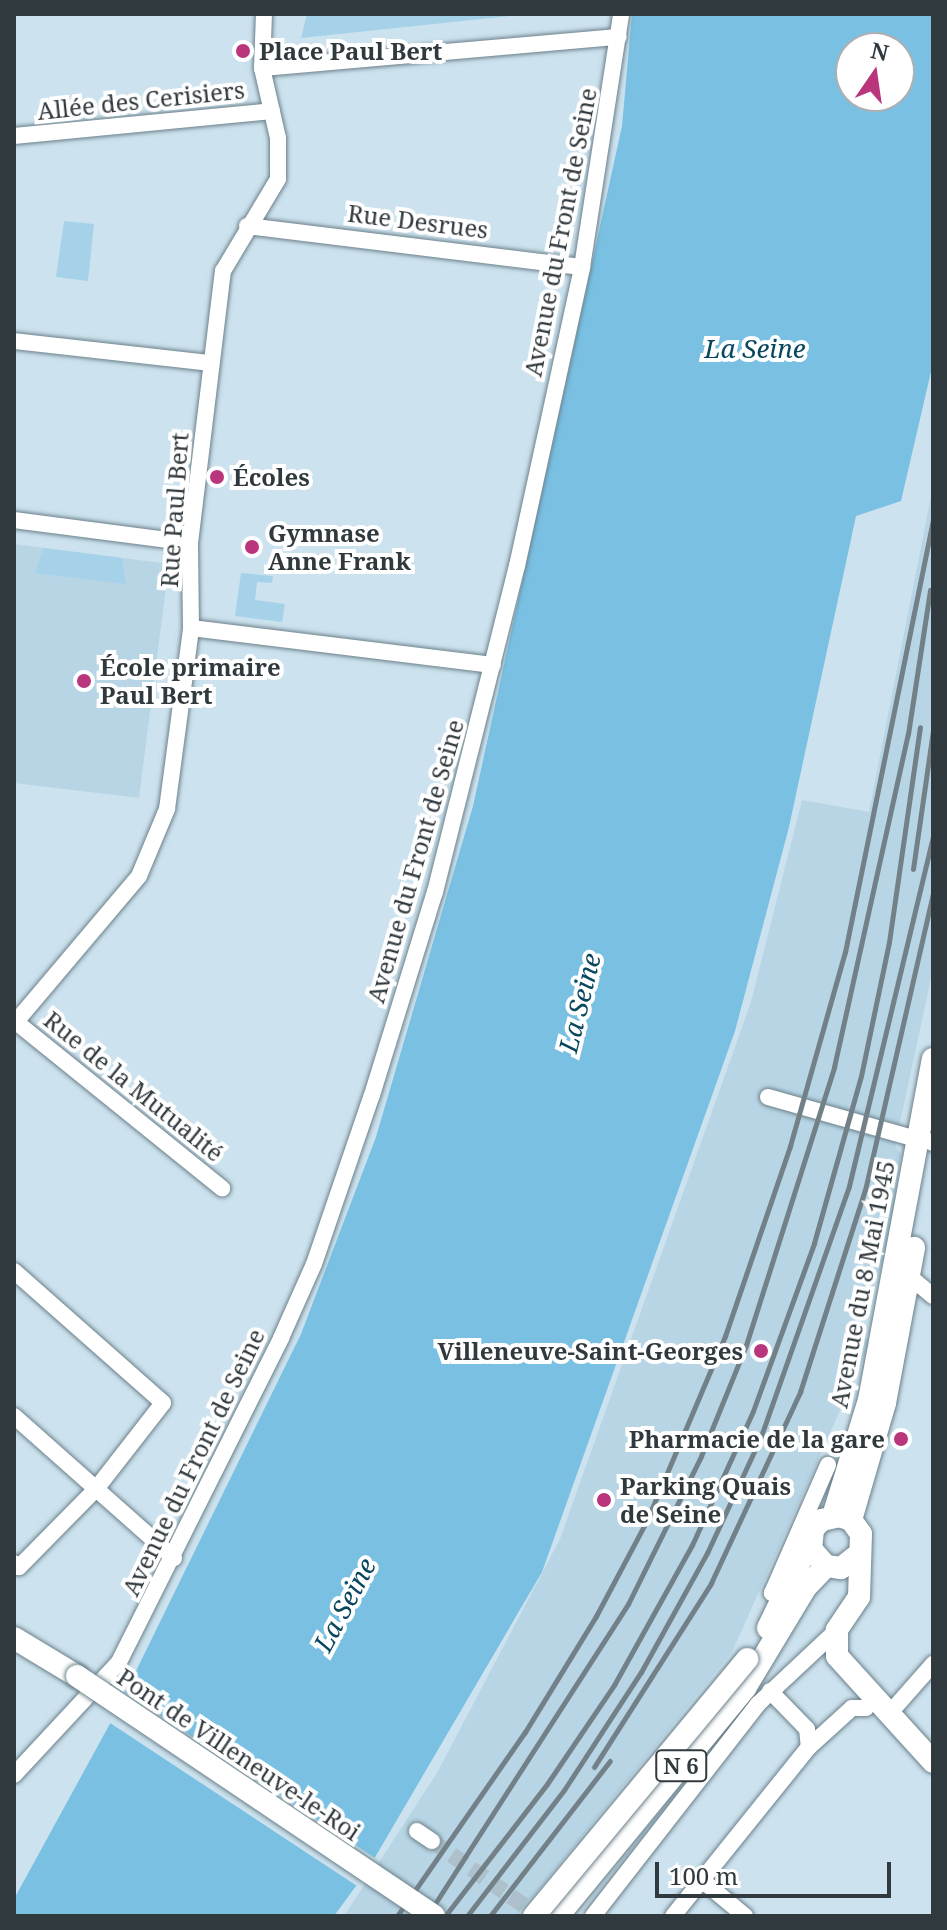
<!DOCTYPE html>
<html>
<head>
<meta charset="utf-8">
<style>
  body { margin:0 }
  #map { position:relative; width:947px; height:1930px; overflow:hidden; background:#cce2ee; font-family:"Noto Serif",serif }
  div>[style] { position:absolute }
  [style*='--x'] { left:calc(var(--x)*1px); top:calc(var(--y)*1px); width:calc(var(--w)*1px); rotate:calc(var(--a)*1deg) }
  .built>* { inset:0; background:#b8d5e5 }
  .green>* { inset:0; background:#a6d2e9 }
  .water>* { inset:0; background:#79c0e3 }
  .pier>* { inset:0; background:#cce2ee }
  .minor-tunnel>* { height:16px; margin-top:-8px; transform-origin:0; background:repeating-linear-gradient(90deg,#adc0cb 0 16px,transparent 0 24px) }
  .roads { filter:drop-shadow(0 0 2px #6b808a) drop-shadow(0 0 2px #6b808a) }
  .minor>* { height:16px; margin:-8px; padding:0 8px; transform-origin:8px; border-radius:8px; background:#fff }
  .major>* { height:22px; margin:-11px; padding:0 11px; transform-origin:11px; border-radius:11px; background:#fff }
  .rail>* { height:5px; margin:-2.5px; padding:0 2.5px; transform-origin:2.5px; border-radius:2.5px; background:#728088 }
  .bridges { filter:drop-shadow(0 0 2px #6b808a) drop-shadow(0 0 2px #6b808a) }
  .major-bridge>* { height:22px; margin:-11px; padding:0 11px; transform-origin:11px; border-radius:11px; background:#fff }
  .dots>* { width:22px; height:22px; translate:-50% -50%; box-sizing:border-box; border:4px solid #fff; border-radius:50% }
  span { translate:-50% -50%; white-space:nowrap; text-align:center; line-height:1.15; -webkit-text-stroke:8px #fff; paint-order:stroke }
  .shield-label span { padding:2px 6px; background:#fff; border:2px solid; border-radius:6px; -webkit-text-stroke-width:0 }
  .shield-label { font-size:22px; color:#30393e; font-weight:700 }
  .poi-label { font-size:24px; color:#30393e; font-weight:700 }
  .left { translate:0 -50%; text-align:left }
  .right { translate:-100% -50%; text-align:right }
  .street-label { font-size:24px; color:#30393e }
  .water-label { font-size:26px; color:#09475f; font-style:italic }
  .frame { position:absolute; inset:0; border:16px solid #30393e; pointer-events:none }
  .north { position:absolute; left:835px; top:32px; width:80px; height:80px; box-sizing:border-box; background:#fff; border:2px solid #acb0b2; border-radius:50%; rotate:13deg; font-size:22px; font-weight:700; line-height:32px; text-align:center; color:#30393e }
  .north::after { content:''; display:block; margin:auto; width:28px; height:36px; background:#b9367c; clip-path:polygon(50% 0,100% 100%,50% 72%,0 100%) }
  .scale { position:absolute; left:655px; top:1862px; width:236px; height:36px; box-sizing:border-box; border:4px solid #30393e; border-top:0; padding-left:10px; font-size:24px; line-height:28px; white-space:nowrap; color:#30393e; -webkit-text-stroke:6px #fff; paint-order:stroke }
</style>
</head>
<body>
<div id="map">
  <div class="built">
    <div style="clip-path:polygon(933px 486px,933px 969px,895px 1146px,901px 1154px,889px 1246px,855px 1333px,871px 1341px,732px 1652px,517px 1916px,344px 1916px,437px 1773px,560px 1539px,751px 1002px,802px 800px,869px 812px)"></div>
    <div style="clip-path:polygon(14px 544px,169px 564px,139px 798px,14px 783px)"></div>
  </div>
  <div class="green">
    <div style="clip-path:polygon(307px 14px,529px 14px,301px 38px)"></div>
    <div style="clip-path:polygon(64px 221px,94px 224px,88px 281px,56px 277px)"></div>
    <div style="clip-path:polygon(44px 548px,122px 558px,126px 584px,35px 573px)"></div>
    <div style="clip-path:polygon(241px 573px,273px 576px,272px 583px,257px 582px,255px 600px,285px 604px,282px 622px,235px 616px)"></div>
  </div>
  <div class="water">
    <div style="clip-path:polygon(evenodd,632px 14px,933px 14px,933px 363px,901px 501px,856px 516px,789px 827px,735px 1031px,542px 1572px,367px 1871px,334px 1916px,14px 1916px,14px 1899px,112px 1720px,301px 1334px,376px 1137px,473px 806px,622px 126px,632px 14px,851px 48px,899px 48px,899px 96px,851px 96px,851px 48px)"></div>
  </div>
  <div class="pier">
    <div style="clip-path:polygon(122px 1690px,378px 1860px,360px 1888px,107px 1721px)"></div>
  </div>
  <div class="minor-tunnel">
    <div style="--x:432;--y:1841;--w:131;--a:35"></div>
  </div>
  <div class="roads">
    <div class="minor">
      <div style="--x:262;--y:68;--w:358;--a:-5"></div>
      <div style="--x:14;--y:136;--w:259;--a:-5.5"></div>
      <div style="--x:247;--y:226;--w:337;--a:7"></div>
      <div style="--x:14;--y:341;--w:197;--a:6.4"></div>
      <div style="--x:14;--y:520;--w:177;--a:7.4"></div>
      <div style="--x:191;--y:628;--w:304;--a:7"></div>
      <div style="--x:16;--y:1022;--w:265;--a:38.9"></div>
      <div style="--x:14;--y:1024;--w:194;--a:-49.8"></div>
      <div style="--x:139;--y:876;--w:73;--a:-67.3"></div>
      <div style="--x:167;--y:809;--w:183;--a:-82.4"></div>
      <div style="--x:191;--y:628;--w:85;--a:-90.7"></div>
      <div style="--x:190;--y:543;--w:274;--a:-83.1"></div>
      <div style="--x:223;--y:271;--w:107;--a:-59.1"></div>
      <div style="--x:278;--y:179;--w:41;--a:-90"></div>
      <div style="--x:278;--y:138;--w:72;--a:-102.9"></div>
      <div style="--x:262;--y:68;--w:54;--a:-87.9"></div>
      <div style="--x:768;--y:1097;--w:154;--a:15.8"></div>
      <div style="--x:929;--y:1141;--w:4;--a:27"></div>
      <div style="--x:14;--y:1271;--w:199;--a:41.5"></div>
      <div style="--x:163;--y:1403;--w:109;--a:127.9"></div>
      <div style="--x:96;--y:1489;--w:110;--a:134.6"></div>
      <div style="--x:19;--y:1567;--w:6;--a:-141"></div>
      <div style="--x:909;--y:1276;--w:31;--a:40"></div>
      <div style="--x:14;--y:1416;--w:214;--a:41.6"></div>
      <div style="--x:783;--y:1597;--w:12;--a:-160"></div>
      <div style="--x:772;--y:1593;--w:140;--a:-66.4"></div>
      <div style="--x:770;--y:1691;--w:53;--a:45.8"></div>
      <div style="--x:807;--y:1729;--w:18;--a:84"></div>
      <div style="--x:889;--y:1714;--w:67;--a:-48.7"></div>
      <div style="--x:14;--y:1775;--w:154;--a:-47.1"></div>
      <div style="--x:119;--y:1662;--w:362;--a:-63.4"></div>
      <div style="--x:281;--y:1338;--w:81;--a:-66"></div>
      <div style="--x:314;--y:1264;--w:179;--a:-71.1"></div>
      <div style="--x:372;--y:1095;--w:213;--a:-72.8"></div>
      <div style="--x:435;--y:892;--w:336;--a:-75.9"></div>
      <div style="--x:517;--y:566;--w:306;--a:-77.7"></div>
      <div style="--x:582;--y:267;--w:256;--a:-81.2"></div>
      <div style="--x:417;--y:1831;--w:18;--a:34"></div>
      <div style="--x:703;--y:1881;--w:55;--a:39.8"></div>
      <div style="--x:593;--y:1916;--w:269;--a:-52.1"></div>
      <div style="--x:758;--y:1704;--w:108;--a:-43.1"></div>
      <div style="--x:673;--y:1916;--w:217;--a:-51.2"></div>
      <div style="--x:809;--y:1747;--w:58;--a:-42.2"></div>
      <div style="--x:852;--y:1708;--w:14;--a:0"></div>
    </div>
    <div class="major">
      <div style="--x:833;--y:1516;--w:121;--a:-72.8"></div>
      <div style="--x:869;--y:1400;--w:347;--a:-79.4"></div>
      <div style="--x:851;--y:1520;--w:122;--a:-73.8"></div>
      <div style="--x:885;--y:1403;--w:158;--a:-79.4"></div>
      <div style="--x:859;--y:1554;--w:23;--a:142"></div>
      <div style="--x:841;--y:1568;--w:15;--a:-172"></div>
      <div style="--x:826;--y:1566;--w:23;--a:-131"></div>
      <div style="--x:811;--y:1549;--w:20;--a:-84"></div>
      <div style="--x:813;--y:1529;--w:13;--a:-45"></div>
      <div style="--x:822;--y:1520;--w:17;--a:-13"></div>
      <div style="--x:839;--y:1516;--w:13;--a:18"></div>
      <div style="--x:851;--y:1520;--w:17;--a:54"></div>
      <div style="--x:861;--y:1534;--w:63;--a:91.8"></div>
      <div style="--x:859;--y:1597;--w:40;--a:124"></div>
      <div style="--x:837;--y:1630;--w:26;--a:90"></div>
      <div style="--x:837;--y:1656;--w:143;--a:47.8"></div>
      <div style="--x:768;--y:1628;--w:97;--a:-64.2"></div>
      <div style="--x:14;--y:1638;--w:74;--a:31.1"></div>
      <div style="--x:558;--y:1916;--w:295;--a:-50.6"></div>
      <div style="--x:745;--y:1688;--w:118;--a:-58.9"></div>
      <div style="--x:806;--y:1587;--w:29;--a:-46"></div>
    </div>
  </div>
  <div class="rail">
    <div style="--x:913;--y:869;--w:140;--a:-81.8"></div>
    <div style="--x:594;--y:1767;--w:218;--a:-57.5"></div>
    <div style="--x:711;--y:1583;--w:211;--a:-65"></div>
    <div style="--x:800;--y:1392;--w:212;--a:-72.2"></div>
    <div style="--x:865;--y:1190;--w:306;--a:-77.1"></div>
    <div style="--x:397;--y:1916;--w:224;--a:-55.2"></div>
    <div style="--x:525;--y:1732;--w:136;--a:-58.5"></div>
    <div style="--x:596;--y:1616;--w:109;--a:-62"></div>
    <div style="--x:647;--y:1520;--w:200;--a:-67"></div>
    <div style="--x:725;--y:1336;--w:201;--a:-71.1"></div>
    <div style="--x:790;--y:1146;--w:202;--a:-74.2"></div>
    <div style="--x:845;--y:952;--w:442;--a:-78.5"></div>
    <div style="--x:427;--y:1916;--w:371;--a:-57.2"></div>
    <div style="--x:628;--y:1604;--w:165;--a:-63.7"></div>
    <div style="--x:701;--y:1456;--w:120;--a:-67.9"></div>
    <div style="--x:746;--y:1345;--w:292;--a:-72.4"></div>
    <div style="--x:834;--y:1067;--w:341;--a:-77.5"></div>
    <div style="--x:908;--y:734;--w:146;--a:-81.3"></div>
    <div style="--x:445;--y:1916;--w:167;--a:-52.3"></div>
    <div style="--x:547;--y:1784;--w:120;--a:-55.9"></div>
    <div style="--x:614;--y:1685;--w:160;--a:-60.9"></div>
    <div style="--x:692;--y:1545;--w:147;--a:-65.5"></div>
    <div style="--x:753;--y:1411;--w:179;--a:-70"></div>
    <div style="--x:814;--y:1243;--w:173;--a:-74.3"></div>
    <div style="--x:861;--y:1076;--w:137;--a:-78.2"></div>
    <div style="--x:889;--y:942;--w:217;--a:-81.8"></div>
    <div style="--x:467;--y:1916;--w:159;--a:-52.4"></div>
    <div style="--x:564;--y:1790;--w:141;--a:-56.9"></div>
    <div style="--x:641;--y:1672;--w:136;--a:-61"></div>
    <div style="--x:707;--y:1553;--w:126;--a:-65.1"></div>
    <div style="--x:760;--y:1439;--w:268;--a:-70.6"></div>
    <div style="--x:849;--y:1186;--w:360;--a:-76.5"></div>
    <div style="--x:490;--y:1916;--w:196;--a:-52.3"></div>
  </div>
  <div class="bridges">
    <div class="major-bridge">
      <div style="--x:77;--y:1676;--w:430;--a:33.9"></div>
      <div style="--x:534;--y:1916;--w:334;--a:-50.3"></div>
    </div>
  </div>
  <div class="dots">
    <div style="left:243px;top:51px;background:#b9367c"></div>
    <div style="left:217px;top:477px;background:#b9367c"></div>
    <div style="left:252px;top:547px;background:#b9367c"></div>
    <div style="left:84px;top:681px;background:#b9367c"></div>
    <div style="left:761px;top:1351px;background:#b9367c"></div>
    <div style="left:901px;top:1439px;background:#b9367c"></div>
    <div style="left:604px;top:1500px;background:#b9367c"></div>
  </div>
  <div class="shield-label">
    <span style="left:681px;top:1766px">N 6</span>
  </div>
  <div class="poi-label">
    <span class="left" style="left:259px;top:51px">Place Paul Bert</span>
    <span class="left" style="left:233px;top:477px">Écoles</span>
    <span class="left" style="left:268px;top:547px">Gymnase<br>Anne Frank</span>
    <span class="left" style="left:100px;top:681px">École primaire<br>Paul Bert</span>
    <span class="right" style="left:743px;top:1351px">Villeneuve-Saint-Georges</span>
    <span class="right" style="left:885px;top:1439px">Pharmacie de la gare</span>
    <span class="left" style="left:620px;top:1500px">Parking Quais<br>de Seine</span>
  </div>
  <div class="street-label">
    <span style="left:141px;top:100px;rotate:-6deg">Allée des Cerisiers</span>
    <span style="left:418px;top:221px;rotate:7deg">Rue Desrues</span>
    <span style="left:560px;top:232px;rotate:-79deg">Avenue du Front de Seine</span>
    <span style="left:174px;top:510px;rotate:-86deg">Rue Paul Bert</span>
    <span style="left:415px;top:861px;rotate:-74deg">Avenue du Front de Seine</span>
    <span style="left:134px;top:1086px;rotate:39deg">Rue de la Mutualité</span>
    <span style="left:862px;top:1284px;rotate:-79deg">Avenue du 8 Mai 1945</span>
    <span style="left:193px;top:1462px;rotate:-64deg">Avenue du Front de Seine</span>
    <span style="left:239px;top:1754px;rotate:34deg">Pont de Villeneuve-le-Roi</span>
  </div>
  <div class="water-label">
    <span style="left:755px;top:349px">La Seine</span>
    <span style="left:580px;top:1003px;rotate:-76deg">La Seine</span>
    <span style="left:345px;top:1605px;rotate:-62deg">La Seine</span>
  </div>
  <div class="frame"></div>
  <div class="north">N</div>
  <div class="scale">100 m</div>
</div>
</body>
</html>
